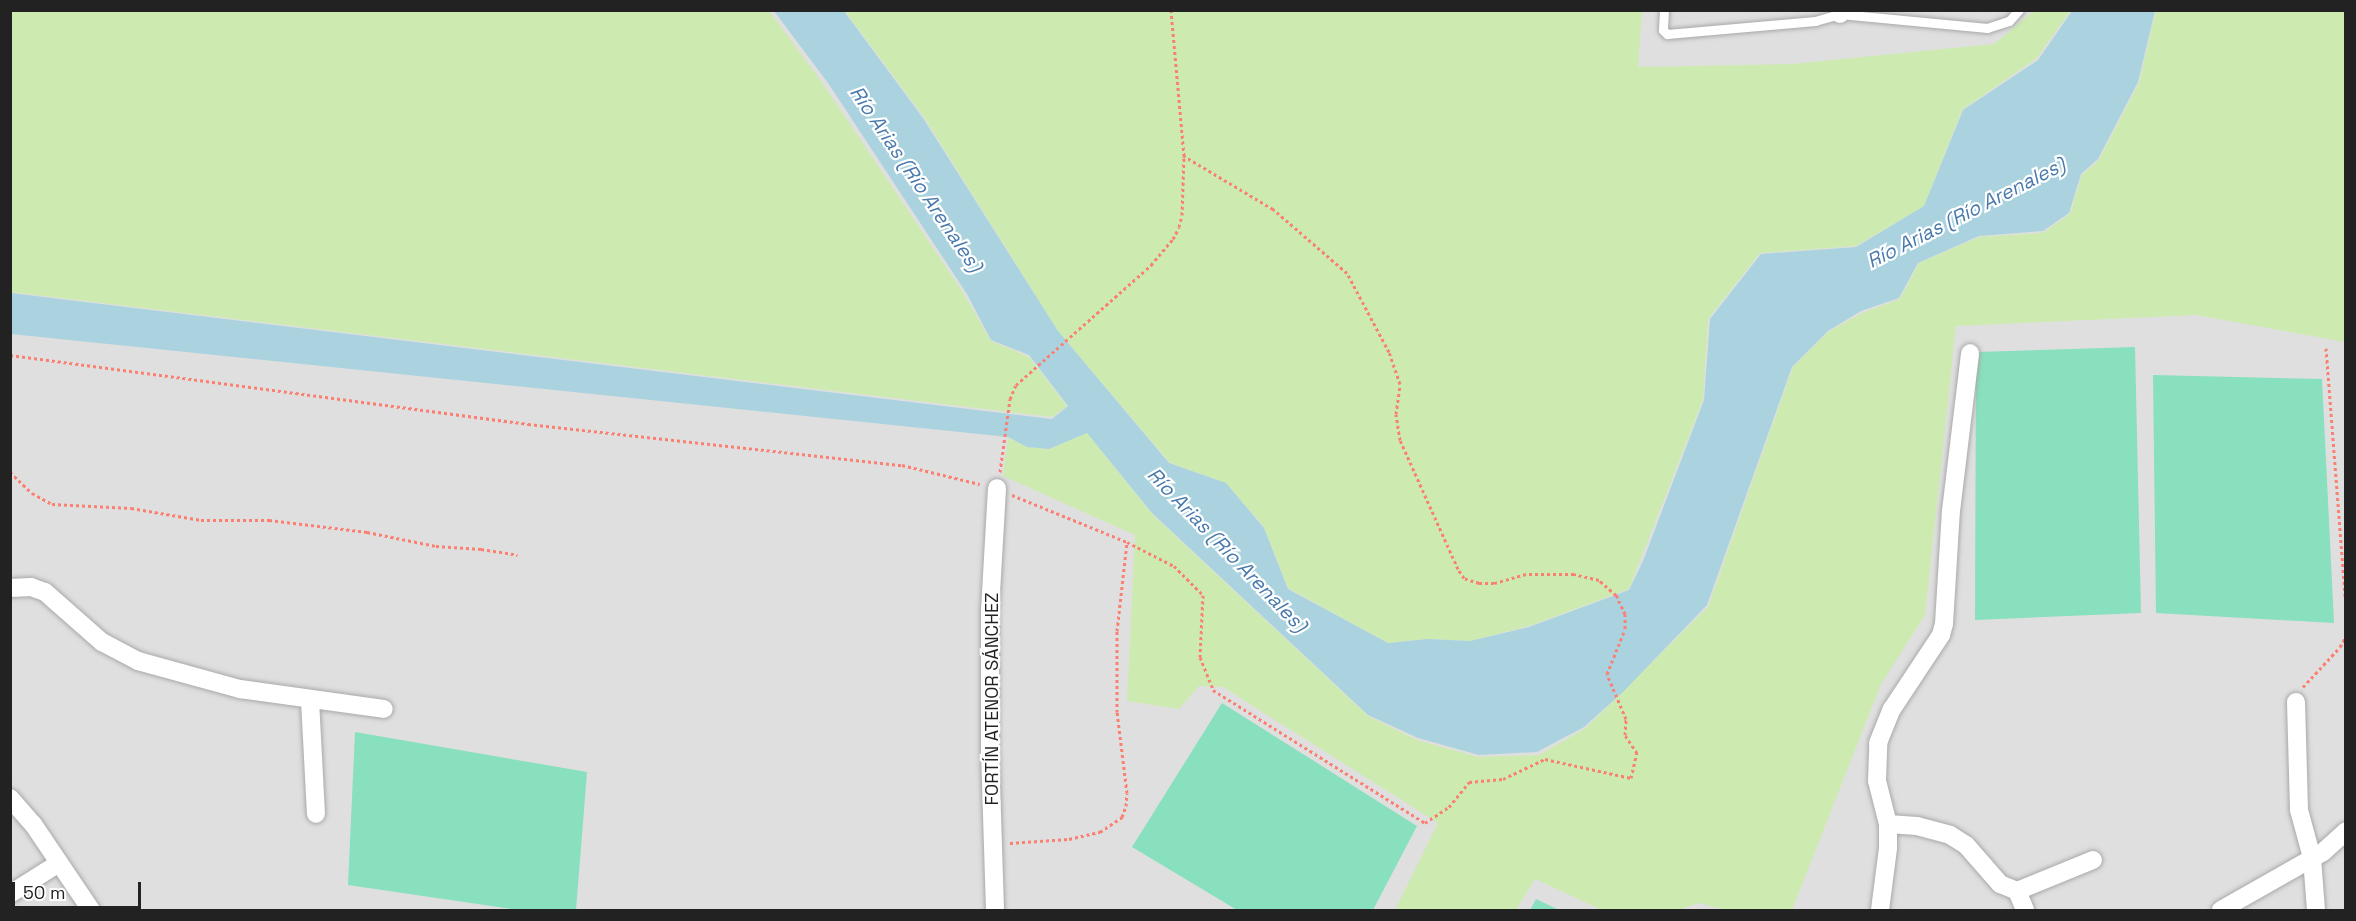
<!DOCTYPE html>
<html>
<head>
<meta charset="utf-8">
<style>
  body { margin:0 }
  #map { position:relative; width:2356px; height:921px; overflow:hidden; background:#f2efe9; font-family:"Space Grotesk",sans-serif }
  div>[style] { position:absolute }
  [style*='--x'] { left:calc(var(--x)*1px); top:calc(var(--y)*1px); width:calc(var(--w)*1px); rotate:calc(var(--a)*1deg) }
  .residential>* { inset:0; background:#e0dfdf }
  .grass>* { inset:0; background:#cdebb0 }
  .pitch>* { inset:0; background:#88e0be }
  .water>* { inset:0; background:#aad3df }
  .path>* { height:3px; margin-top:-1.5px; transform-origin:0; background:repeating-linear-gradient(90deg,#fa8072 0 3px,transparent 0 6px) }
  .roads { filter:drop-shadow(0 0 2px #a9a9a9) drop-shadow(0 0 2px #a9a9a9) }
  .service>* { height:9px; margin:-4.5px; padding:0 4.5px; transform-origin:4.5px; border-radius:4.5px; background:#fff }
  .minor>* { height:18px; margin:-9px; padding:0 9px; transform-origin:9px; border-radius:9px; background:#fff }
  span { translate:-50% -50%; white-space:nowrap; text-align:center; line-height:1.15; -webkit-text-stroke:4.5px #fff; paint-order:stroke }
  .street-label { font-size:18px; color:#222 }
  .water-label { font-size:20px; color:#4a7aab; font-style:italic }
  .frame { position:absolute; inset:0; border:12px solid #222; pointer-events:none }
  .scale { position:absolute; left:12px; top:882px; width:129px; height:27px; box-sizing:border-box; border:3px solid #222; border-top:0; padding-left:8px; font-size:18px; line-height:21px; white-space:nowrap; color:#222; -webkit-text-stroke:4px #fff; paint-order:stroke }
</style>
</head>
<body>
<div id="map">
  <div class="residential">
    <div style="clip-path:polygon(10px 11px,2345px 11px,2345px 910px,11px 910px)"></div>
  </div>
  <div class="grass">
    <div style="clip-path:polygon(11px 10px,769px 11px,821px 81px,962px 291px,991px 341px,1029px 357px,1067px 406px,1052px 417px,11px 292px)"></div>
    <div style="clip-path:polygon(845px 11px,1642px 11px,1638px 67px,1792px 64px,1994px 44px,2034px 11px,2070px 11px,2037px 58px,1962px 110px,1924px 206px,1856px 246px,1760px 253px,1708px 319px,1703px 400px,1629px 589px,1529px 626px,1470px 641px,1428px 639px,1388px 643px,1288px 588px,1264px 527px,1226px 483px,1170px 463px,1058px 331px,924px 117px)"></div>
    <div style="clip-path:polygon(2156px 11px,2345px 11px,2345px 342px,2196px 315px,1956px 326px,1925px 615px,1881px 684px,1792px 910px,1726px 910px,1699px 903px,1678px 910px,1602px 910px,1535px 879px,1516px 910px,1395px 910px,1438px 823px,1223px 687px,1199px 686px,1179px 709px,1127px 701px,1135px 535px,1003px 476px,1008px 438px,1027px 447px,1049px 449px,1087px 433px,1152px 514px,1368px 716px,1417px 740px,1478px 757px,1539px 755px,1586px 728px,1708px 607px,1793px 367px,1828px 332px,1862px 313px,1900px 299px,1919px 263px,1979px 237px,2043px 233px,2070px 214px,2082px 175px,2099px 160px,2139px 83px)"></div>
  </div>
  <div class="pitch">
    <div style="clip-path:polygon(2135px 347px,2141px 613px,1975px 620px,1976px 352px)"></div>
    <div style="clip-path:polygon(2153px 375px,2322px 379px,2334px 623px,2156px 613px)"></div>
    <div style="clip-path:polygon(1222px 703px,1417px 826px,1373px 910px,1237px 910px,1132px 847px)"></div>
    <div style="clip-path:polygon(355px 732px,587px 772px,576px 910px,519px 910px,348px 885px)"></div>
    <div style="clip-path:polygon(1536px 899px,1559px 910px,1530px 910px)"></div>
  </div>
  <div class="water">
    <div style="clip-path:polygon(774px 11px,844px 11px,923px 118px,1058px 331px,1169px 463px,1226px 483px,1264px 528px,1288px 589px,1388px 643px,1428px 639px,1470px 641px,1529px 627px,1629px 590px,1643px 561px,1704px 400px,1710px 319px,1761px 254px,1856px 247px,1924px 206px,1963px 110px,2038px 60px,2072px 11px,2155px 11px,2138px 82px,2098px 159px,2081px 174px,2069px 213px,2043px 231px,1979px 236px,1918px 263px,1899px 298px,1861px 311px,1828px 331px,1792px 367px,1707px 605px,1623px 692px,1584px 727px,1537px 752px,1479px 755px,1418px 738px,1368px 715px,1152px 513px,1087px 433px,1049px 449px,1027px 447px,1008px 437px,11px 334px,11px 293px,1052px 419px,1068px 406px,1029px 355px,991px 340px,967px 294px,828px 83px)"></div>
  </div>
  <div class="path">
    <div style="--x:2326;--y:348;--w:258;--a:85.6"></div>
    <div style="--x:10;--y:355;--w:523;--a:7.59"></div>
    <div style="--x:528;--y:424;--w:376;--a:6.3"></div>
    <div style="--x:902;--y:465;--w:80;--a:13.7"></div>
    <div style="--x:10;--y:472;--w:30;--a:44"></div>
    <div style="--x:32;--y:493;--w:23;--a:29"></div>
    <div style="--x:52;--y:504;--w:79;--a:2.9"></div>
    <div style="--x:131;--y:508;--w:71;--a:9.7"></div>
    <div style="--x:201;--y:520;--w:68;--a:0"></div>
    <div style="--x:269;--y:520;--w:99;--a:7"></div>
    <div style="--x:367;--y:532;--w:70;--a:11.5"></div>
    <div style="--x:436;--y:546;--w:45;--a:3.8"></div>
    <div style="--x:481;--y:549;--w:37;--a:9"></div>
    <div style="--x:1000;--y:472;--w:74;--a:-82.2"></div>
    <div style="--x:1010;--y:399;--w:15;--a:-67"></div>
    <div style="--x:1016;--y:385;--w:181;--a:-41.6"></div>
    <div style="--x:1151;--y:265;--w:34;--a:-50"></div>
    <div style="--x:1173;--y:239;--w:13;--a:-63"></div>
    <div style="--x:1179;--y:227;--w:12;--a:-76"></div>
    <div style="--x:1182;--y:215;--w:59;--a:-88.1"></div>
    <div style="--x:1184;--y:156;--w:147;--a:-95.1"></div>
    <div style="--x:1012;--y:495;--w:124;--a:22.2"></div>
    <div style="--x:1127;--y:542;--w:53;--a:27.1"></div>
    <div style="--x:1174;--y:566;--w:41;--a:45"></div>
    <div style="--x:1203;--y:595;--w:62;--a:92.8"></div>
    <div style="--x:1200;--y:657;--w:35;--a:68"></div>
    <div style="--x:1213;--y:690;--w:250;--a:32.1"></div>
    <div style="--x:1425;--y:823;--w:29;--a:-34"></div>
    <div style="--x:1449;--y:807;--w:32;--a:-51"></div>
    <div style="--x:1469;--y:782;--w:34;--a:-5"></div>
    <div style="--x:1503;--y:779;--w:47;--a:-25.5"></div>
    <div style="--x:1545;--y:759;--w:88;--a:12.5"></div>
    <div style="--x:1631;--y:778;--w:26;--a:-77"></div>
    <div style="--x:1637;--y:753;--w:22;--a:-124"></div>
    <div style="--x:1625;--y:735;--w:16;--a:-86"></div>
    <div style="--x:1626;--y:719;--w:49;--a:-112.9"></div>
    <div style="--x:1607;--y:674;--w:48;--a:-68.2"></div>
    <div style="--x:1625;--y:629;--w:15;--a:-90"></div>
    <div style="--x:1625;--y:614;--w:21;--a:-115"></div>
    <div style="--x:1616;--y:595;--w:23;--a:-139"></div>
    <div style="--x:1599;--y:580;--w:26;--a:-167"></div>
    <div style="--x:1574;--y:574;--w:48;--a:180"></div>
    <div style="--x:1526;--y:574;--w:33;--a:164"></div>
    <div style="--x:1494;--y:583;--w:15;--a:180"></div>
    <div style="--x:1479;--y:583;--w:16;--a:-162"></div>
    <div style="--x:1464;--y:578;--w:11;--a:-124"></div>
    <div style="--x:1458;--y:569;--w:141;--a:-114.2"></div>
    <div style="--x:1400;--y:440;--w:26;--a:-99"></div>
    <div style="--x:1396;--y:414;--w:30;--a:-82"></div>
    <div style="--x:1400;--y:384;--w:34;--a:-109"></div>
    <div style="--x:1389;--y:352;--w:89;--a:-118"></div>
    <div style="--x:1347;--y:273;--w:98;--a:-139.1"></div>
    <div style="--x:1273;--y:209;--w:104;--a:-149.2"></div>
    <div style="--x:2303;--y:687;--w:54;--a:-47.2"></div>
    <div style="--x:2340;--y:647;--w:13;--a:-61"></div>
    <div style="--x:1010;--y:843;--w:59;--a:-3.9"></div>
    <div style="--x:1069;--y:839;--w:32;--a:-13"></div>
    <div style="--x:1100;--y:832;--w:27;--a:-34"></div>
    <div style="--x:1122;--y:817;--w:12;--a:-70"></div>
    <div style="--x:1126;--y:806;--w:13;--a:-86"></div>
    <div style="--x:1127;--y:793;--w:82;--a:-97"></div>
    <div style="--x:1117;--y:712;--w:81;--a:-90"></div>
    <div style="--x:1117;--y:631;--w:90;--a:-83.6"></div>
  </div>
  <div class="roads">
    <div class="service">
      <div style="--x:1664;--y:10;--w:20;--a:93"></div>
      <div style="--x:1663;--y:30;--w:6;--a:45"></div>
      <div style="--x:1667;--y:34;--w:149;--a:-5"></div>
      <div style="--x:1815;--y:21;--w:26;--a:-16"></div>
      <div style="--x:1840;--y:14;--w:148;--a:5.4"></div>
      <div style="--x:1987;--y:28;--w:23;--a:-18"></div>
      <div style="--x:2009;--y:21;--w:15;--a:-48"></div>
    </div>
    <div class="minor">
      <div style="--x:1840;--y:14;--w:4;--a:-90"></div>
      <div style="--x:10;--y:588;--w:21;--a:-3"></div>
      <div style="--x:31;--y:587;--w:15;--a:20"></div>
      <div style="--x:45;--y:592;--w:76;--a:41.3"></div>
      <div style="--x:102;--y:642;--w:41;--a:27.8"></div>
      <div style="--x:138;--y:661;--w:106;--a:15.4"></div>
      <div style="--x:240;--y:689;--w:145;--a:7.9"></div>
      <div style="--x:310;--y:700;--w:114;--a:87"></div>
      <div style="--x:2296;--y:702;--w:108;--a:88.4"></div>
      <div style="--x:2299;--y:810;--w:50;--a:74.8"></div>
      <div style="--x:2312;--y:858;--w:52;--a:85.6"></div>
      <div style="--x:10;--y:798;--w:35;--a:49"></div>
      <div style="--x:33;--y:824;--w:104;--a:56"></div>
      <div style="--x:1888;--y:824;--w:29;--a:4"></div>
      <div style="--x:1917;--y:826;--w:34;--a:15"></div>
      <div style="--x:1950;--y:835;--w:19;--a:32"></div>
      <div style="--x:1966;--y:845;--w:52;--a:48.9"></div>
      <div style="--x:2000;--y:884;--w:18;--a:22"></div>
      <div style="--x:2017;--y:891;--w:82;--a:-22.2"></div>
      <div style="--x:2017;--y:891;--w:21;--a:67"></div>
      <div style="--x:10;--y:894;--w:58;--a:-32.3"></div>
      <div style="--x:995;--y:910;--w:158;--a:-91.8"></div>
      <div style="--x:990;--y:752;--w:142;--a:-90"></div>
      <div style="--x:990;--y:610;--w:122;--a:-86.7"></div>
      <div style="--x:1880;--y:910;--w:63;--a:-82.6"></div>
      <div style="--x:1888;--y:848;--w:24;--a:-90"></div>
      <div style="--x:1888;--y:824;--w:44;--a:-104.3"></div>
      <div style="--x:1877;--y:781;--w:38;--a:-88"></div>
      <div style="--x:1878;--y:743;--w:37;--a:-68"></div>
      <div style="--x:1892;--y:709;--w:89;--a:-56.5"></div>
      <div style="--x:1941;--y:635;--w:11;--a:-75"></div>
      <div style="--x:1944;--y:624;--w:113;--a:-86.5"></div>
      <div style="--x:1951;--y:511;--w:159;--a:-83.1"></div>
      <div style="--x:2221;--y:910;--w:117;--a:-29.6"></div>
      <div style="--x:2323;--y:852;--w:31;--a:-42"></div>
    </div>
  </div>
  <div class="street-label">
    <span style="left:992px;top:699px;rotate:-90deg">FORTÍN ATENOR SÁNCHEZ</span>
  </div>
  <div class="water-label">
    <span style="left:916px;top:179px;rotate:56deg">Río Arias (Río Arenales)</span>
    <span style="left:1966px;top:213px;rotate:-27deg">Río Arias (Río Arenales)</span>
    <span style="left:1227px;top:550px;rotate:46deg">Río Arias (Río Arenales)</span>
  </div>
  <div class="frame"></div>
  <div class="scale">50 m</div>
</div>
</body>
</html>
